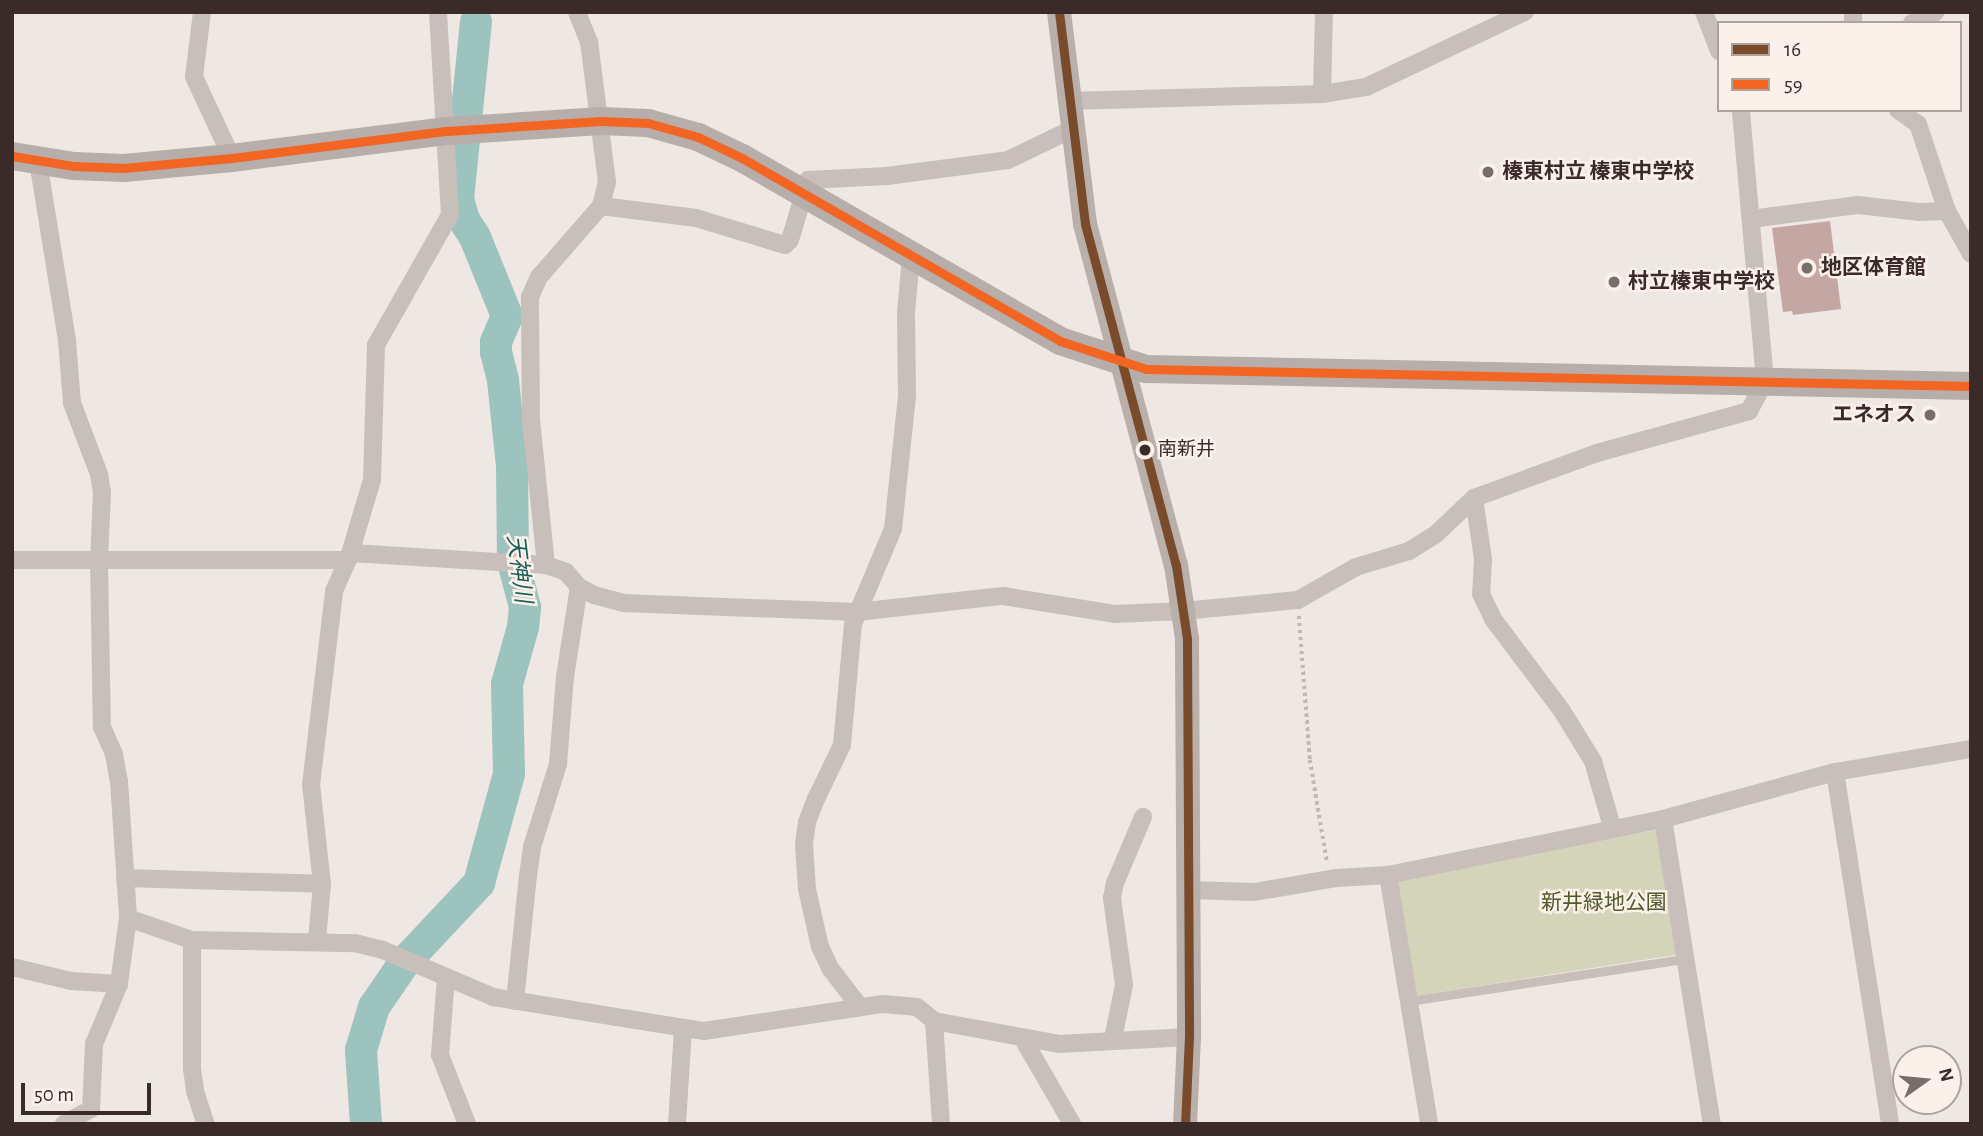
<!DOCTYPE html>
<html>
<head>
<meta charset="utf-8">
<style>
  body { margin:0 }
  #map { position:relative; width:1983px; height:1136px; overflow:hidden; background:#efe7e3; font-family:"Alegreya Sans","Noto Sans JP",sans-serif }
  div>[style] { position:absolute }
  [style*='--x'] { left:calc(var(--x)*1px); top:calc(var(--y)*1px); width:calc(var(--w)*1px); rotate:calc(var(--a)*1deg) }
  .green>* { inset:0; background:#d4d4bb }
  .river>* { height:32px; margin:-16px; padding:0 16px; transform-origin:16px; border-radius:16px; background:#9cc3be }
  .building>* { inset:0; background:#c4a7a3 }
  .path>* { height:3.5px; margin-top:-1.75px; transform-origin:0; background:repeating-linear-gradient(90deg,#c1b7b3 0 3.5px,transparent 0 7px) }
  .lane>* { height:9px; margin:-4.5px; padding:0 4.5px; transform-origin:4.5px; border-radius:4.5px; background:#c8bfbb }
  .street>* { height:18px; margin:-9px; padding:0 9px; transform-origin:9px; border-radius:9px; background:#c8bfbb }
  .secondary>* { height:24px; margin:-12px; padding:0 12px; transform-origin:12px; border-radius:12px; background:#b9afab }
  .primary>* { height:28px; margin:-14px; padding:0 14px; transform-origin:14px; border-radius:14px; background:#b7adaa }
  .bus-1>* { height:9px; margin:-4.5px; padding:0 4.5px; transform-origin:4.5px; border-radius:4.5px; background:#7a4b2a }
  .bus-2>* { height:9px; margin:-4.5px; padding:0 4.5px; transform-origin:4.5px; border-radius:4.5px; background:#f26522 }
  .dots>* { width:19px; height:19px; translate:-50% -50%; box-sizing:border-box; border:4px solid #fbf1ea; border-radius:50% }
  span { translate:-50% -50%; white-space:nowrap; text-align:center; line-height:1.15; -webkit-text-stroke:5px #fbf1ea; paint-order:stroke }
  .bus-label { font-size:19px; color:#3a2b28 }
  .left { translate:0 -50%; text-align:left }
  .poi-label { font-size:21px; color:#3a2b28; font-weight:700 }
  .right { translate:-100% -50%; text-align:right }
  .park-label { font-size:21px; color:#505b2a }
  .water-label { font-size:23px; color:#1a605a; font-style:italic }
  .frame { position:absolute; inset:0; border:14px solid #3a2b28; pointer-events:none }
  .legend { position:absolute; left:1717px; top:21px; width:245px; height:91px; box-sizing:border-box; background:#fbf1ea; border:2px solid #aea29c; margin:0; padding:9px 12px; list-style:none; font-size:21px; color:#3a2b28 }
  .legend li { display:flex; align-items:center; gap:14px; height:35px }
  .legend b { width:35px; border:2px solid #aea29c }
  .north { position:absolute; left:1892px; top:1045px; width:70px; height:70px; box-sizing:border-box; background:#fbf1ea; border:2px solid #aea29c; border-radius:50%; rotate:75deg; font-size:19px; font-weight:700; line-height:28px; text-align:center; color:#3a2b28 }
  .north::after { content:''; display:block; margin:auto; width:24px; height:32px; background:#796d69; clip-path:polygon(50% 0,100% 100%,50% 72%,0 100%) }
  .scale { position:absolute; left:21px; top:1083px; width:130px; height:32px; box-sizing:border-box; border:4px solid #3a2b28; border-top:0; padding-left:9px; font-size:21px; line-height:24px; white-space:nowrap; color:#3a2b28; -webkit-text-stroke:5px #fbf1ea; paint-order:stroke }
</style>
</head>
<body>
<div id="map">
  <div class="green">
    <div style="clip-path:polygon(1657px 830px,1678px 949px,1675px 955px,1415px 996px,1397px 878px)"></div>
  </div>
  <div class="river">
    <div style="--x:366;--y:1124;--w:74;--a:-93.9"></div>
    <div style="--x:361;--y:1050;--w:45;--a:-73.2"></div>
    <div style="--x:374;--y:1007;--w:53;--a:-55.7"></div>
    <div style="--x:404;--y:963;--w:110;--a:-46.8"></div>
    <div style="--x:479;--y:883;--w:113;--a:-74.6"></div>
    <div style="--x:509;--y:774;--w:90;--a:-91.3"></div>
    <div style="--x:507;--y:684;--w:59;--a:-74.3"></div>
    <div style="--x:523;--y:627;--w:20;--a:-84"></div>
    <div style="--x:525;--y:607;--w:47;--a:-104.9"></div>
    <div style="--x:513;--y:562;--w:96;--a:-90.6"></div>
    <div style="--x:512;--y:466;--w:86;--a:-96"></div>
    <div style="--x:503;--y:380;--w:29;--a:-104"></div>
    <div style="--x:496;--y:352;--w:10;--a:-90"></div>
    <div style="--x:496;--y:342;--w:28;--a:-67"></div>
    <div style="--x:507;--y:316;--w:85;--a:-112.1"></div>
    <div style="--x:475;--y:237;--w:20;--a:-123"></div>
    <div style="--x:464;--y:220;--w:22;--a:-106"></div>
    <div style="--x:458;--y:199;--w:178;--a:-84.2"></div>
  </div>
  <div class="building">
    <div style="clip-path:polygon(1830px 221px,1841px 309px,1793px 315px,1792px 311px,1783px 312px,1772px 228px)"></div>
  </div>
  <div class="path">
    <div style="--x:1299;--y:616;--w:144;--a:85.6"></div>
    <div style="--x:1310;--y:760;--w:103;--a:80.5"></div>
  </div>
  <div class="lane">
    <div style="--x:1409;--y:1001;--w:279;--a:-8.7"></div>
  </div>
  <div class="street">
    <div style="--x:202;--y:12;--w:65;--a:97"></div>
    <div style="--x:194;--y:77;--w:89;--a:64.9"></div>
    <div style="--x:1704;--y:12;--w:42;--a:69"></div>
    <div style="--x:1853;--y:12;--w:11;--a:90"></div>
    <div style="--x:1912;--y:23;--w:26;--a:-25"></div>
    <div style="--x:1322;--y:94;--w:82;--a:-88.6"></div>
    <div style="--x:1069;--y:101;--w:253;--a:-1.6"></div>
    <div style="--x:1322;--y:94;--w:45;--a:-9"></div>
    <div style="--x:1366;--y:87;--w:176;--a:-25.3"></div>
    <div style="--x:1898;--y:110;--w:24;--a:35"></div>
    <div style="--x:1918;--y:124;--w:92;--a:71.6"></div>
    <div style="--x:1947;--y:211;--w:49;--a:60.8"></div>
    <div style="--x:38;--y:161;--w:182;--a:80.8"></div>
    <div style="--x:67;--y:341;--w:62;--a:85.4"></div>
    <div style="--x:72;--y:403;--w:76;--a:69.2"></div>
    <div style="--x:99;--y:474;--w:18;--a:81"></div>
    <div style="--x:102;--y:492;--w:69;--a:92.5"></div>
    <div style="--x:99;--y:561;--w:166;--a:89"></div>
    <div style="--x:102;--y:727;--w:30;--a:66"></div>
    <div style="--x:114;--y:754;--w:27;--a:80"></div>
    <div style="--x:119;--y:781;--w:137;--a:86.2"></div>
    <div style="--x:128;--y:918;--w:67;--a:97.8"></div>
    <div style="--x:119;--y:984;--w:65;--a:112.6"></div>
    <div style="--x:94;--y:1044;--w:65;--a:92.6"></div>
    <div style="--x:91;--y:1109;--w:31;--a:151"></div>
    <div style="--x:601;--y:206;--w:96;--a:7.2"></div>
    <div style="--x:696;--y:218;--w:93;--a:16.9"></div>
    <div style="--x:785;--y:245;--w:7;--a:-45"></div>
    <div style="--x:790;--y:240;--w:63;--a:-73.3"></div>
    <div style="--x:808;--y:180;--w:79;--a:-2.9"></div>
    <div style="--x:887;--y:176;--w:122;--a:-7.5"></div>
    <div style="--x:1008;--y:160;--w:71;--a:-25.8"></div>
    <div style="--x:1751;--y:219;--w:108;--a:-7.5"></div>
    <div style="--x:1858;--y:205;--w:61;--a:6.5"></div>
    <div style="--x:1919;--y:212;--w:28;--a:-2"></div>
    <div style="--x:1474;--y:498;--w:62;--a:81.6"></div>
    <div style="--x:1483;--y:559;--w:35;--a:93"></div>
    <div style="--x:1481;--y:594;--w:28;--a:64"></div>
    <div style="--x:1493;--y:619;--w:115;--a:53.1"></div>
    <div style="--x:1562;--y:711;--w:59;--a:58.2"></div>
    <div style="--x:1593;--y:761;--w:69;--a:73.9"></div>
    <div style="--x:351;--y:553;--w:195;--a:3.5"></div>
    <div style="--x:546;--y:565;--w:21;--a:19"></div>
    <div style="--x:566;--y:572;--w:20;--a:49"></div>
    <div style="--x:579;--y:587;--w:17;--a:28"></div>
    <div style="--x:594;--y:595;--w:30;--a:15"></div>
    <div style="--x:623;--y:603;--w:234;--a:2.2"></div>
    <div style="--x:857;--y:612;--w:147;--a:-6.3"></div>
    <div style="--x:1003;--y:596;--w:113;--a:9.1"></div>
    <div style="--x:1115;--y:614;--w:68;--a:-2.5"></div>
    <div style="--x:1183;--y:611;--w:116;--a:-5.5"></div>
    <div style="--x:1298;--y:600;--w:67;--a:-29.6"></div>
    <div style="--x:1356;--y:567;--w:55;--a:-16.8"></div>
    <div style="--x:1409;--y:551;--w:31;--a:-32"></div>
    <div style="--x:1435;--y:535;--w:54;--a:-43.5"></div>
    <div style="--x:1474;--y:498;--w:131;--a:-20.1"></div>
    <div style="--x:1597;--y:453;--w:158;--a:-15.4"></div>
    <div style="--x:1749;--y:411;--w:34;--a:-62"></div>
    <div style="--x:1765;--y:381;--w:272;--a:-95.1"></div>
    <div style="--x:12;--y:560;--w:336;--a:0"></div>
    <div style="--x:546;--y:565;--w:145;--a:-95.9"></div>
    <div style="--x:531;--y:421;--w:124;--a:-90.5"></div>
    <div style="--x:530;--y:297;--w:22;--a:-66"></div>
    <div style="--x:539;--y:277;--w:94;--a:-48.9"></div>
    <div style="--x:601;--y:206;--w:25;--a:-76"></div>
    <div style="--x:607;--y:182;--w:141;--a:-97.3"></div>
    <div style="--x:589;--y:42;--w:32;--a:-112"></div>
    <div style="--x:1835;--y:772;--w:356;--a:81.1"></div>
    <div style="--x:1663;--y:819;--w:309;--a:80.9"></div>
    <div style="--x:1388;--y:875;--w:252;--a:80.6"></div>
    <div style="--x:125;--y:878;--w:197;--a:1.7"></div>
    <div style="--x:1189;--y:890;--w:65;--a:1.8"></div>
    <div style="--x:1254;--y:892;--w:84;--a:-9.6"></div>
    <div style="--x:1337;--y:878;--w:51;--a:-3.4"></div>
    <div style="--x:1388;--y:875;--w:281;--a:-11.5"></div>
    <div style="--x:1663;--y:819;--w:178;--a:-15.3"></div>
    <div style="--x:1835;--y:772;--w:138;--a:-9.6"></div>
    <div style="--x:128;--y:918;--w:68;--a:19"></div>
    <div style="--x:192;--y:940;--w:163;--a:1.1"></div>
    <div style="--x:355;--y:943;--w:29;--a:14"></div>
    <div style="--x:383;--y:950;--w:120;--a:23.1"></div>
    <div style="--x:493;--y:997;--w:214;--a:9.2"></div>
    <div style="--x:704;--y:1031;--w:181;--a:-8.6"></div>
    <div style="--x:883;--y:1004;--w:34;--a:5"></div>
    <div style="--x:917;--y:1007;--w:22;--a:39"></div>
    <div style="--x:934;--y:1021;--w:127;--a:10.4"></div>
    <div style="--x:1059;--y:1044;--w:130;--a:-3.1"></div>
    <div style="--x:192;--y:940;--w:129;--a:90"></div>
    <div style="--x:192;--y:1069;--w:22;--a:82"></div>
    <div style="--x:195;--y:1091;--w:35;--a:72"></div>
    <div style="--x:317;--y:941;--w:57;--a:-85"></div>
    <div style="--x:322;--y:884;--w:100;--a:-96.3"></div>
    <div style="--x:311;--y:785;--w:195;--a:-83.2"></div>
    <div style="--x:334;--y:591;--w:34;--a:-66"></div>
    <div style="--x:348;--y:560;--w:84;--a:-73.3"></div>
    <div style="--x:372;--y:480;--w:135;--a:-88.3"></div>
    <div style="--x:376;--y:345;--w:150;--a:-60.4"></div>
    <div style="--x:450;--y:215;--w:203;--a:-93.4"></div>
    <div style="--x:12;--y:967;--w:61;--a:13.3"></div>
    <div style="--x:71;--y:981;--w:48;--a:3.6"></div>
    <div style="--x:446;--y:977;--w:78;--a:94.4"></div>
    <div style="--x:440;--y:1055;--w:74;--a:68.6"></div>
    <div style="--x:515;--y:1001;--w:126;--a:-84.1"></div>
    <div style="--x:528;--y:876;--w:29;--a:-82"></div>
    <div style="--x:532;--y:847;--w:87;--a:-72.6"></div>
    <div style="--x:558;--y:764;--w:87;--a:-85.4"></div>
    <div style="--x:565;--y:677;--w:91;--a:-81.2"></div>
    <div style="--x:860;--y:1007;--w:49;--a:-127.6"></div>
    <div style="--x:830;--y:968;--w:23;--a:-115"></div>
    <div style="--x:820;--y:947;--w:59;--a:-102.6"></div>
    <div style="--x:807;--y:889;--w:45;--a:-93.8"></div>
    <div style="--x:804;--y:844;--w:22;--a:-82"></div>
    <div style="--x:807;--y:822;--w:25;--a:-69"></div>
    <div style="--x:816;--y:799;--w:60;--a:-64.3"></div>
    <div style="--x:842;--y:745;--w:121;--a:-84.8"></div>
    <div style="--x:853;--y:624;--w:103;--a:-67.2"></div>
    <div style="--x:893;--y:529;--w:134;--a:-84"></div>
    <div style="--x:907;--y:396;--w:83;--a:-90.7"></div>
    <div style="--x:906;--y:313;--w:56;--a:-84.9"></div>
    <div style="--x:934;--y:1021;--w:103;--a:86.1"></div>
    <div style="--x:1023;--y:1039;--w:98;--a:60"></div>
    <div style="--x:1113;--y:1039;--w:55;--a:-78.5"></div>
    <div style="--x:1124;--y:985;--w:88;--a:-97.9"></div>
    <div style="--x:1112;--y:898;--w:15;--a:-79"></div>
    <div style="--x:1115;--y:883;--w:72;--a:-67"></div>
    <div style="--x:677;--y:1124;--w:95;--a:-86.4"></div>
  </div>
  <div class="secondary">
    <div style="--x:1059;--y:12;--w:214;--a:83"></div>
    <div style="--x:1085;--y:224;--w:353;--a:75.1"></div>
    <div style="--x:1176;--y:565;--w:75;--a:81.5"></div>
    <div style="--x:1187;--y:639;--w:398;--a:89.7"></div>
    <div style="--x:1189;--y:1037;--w:87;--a:92.6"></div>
  </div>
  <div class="primary">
    <div style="--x:12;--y:156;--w:63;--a:9.2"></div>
    <div style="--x:74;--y:166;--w:50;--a:2.3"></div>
    <div style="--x:124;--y:168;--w:108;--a:-5.3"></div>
    <div style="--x:232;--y:158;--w:217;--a:-7.2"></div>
    <div style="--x:447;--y:131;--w:154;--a:-3.7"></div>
    <div style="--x:601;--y:121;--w:47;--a:2.4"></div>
    <div style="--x:648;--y:123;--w:52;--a:15.6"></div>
    <div style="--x:698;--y:137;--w:49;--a:25.5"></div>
    <div style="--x:742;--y:158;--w:367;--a:29.9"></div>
    <div style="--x:1060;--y:341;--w:90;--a:18"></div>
    <div style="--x:1146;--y:369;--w:825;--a:1.18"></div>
  </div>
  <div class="bus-1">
    <div style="--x:1059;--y:12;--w:214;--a:83"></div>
    <div style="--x:1085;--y:224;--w:353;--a:75.1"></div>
    <div style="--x:1176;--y:565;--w:75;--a:81.5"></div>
    <div style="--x:1187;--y:639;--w:398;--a:89.7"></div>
    <div style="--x:1189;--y:1037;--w:87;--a:92.6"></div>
  </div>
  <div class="bus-2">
    <div style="--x:12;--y:156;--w:63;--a:9.2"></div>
    <div style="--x:74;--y:166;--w:50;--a:2.3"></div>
    <div style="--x:124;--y:168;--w:108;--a:-5.3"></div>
    <div style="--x:232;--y:158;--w:217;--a:-7.2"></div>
    <div style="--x:447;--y:131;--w:154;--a:-3.7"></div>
    <div style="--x:601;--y:121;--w:47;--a:2.4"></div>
    <div style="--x:648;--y:123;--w:52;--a:15.6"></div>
    <div style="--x:698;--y:137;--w:49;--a:25.5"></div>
    <div style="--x:742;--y:158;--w:367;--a:29.9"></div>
    <div style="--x:1060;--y:341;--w:90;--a:18"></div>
    <div style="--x:1146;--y:369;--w:825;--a:1.18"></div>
  </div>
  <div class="dots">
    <div style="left:1488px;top:172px;background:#796d69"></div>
    <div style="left:1807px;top:268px;background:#796d69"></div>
    <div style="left:1614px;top:282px;background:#796d69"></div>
    <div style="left:1930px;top:415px;background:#796d69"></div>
    <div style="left:1145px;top:450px;background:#3a2b28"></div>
  </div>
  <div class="bus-label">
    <span class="left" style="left:1158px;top:450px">南新井</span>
  </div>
  <div class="poi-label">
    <span class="left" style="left:1502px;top:172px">榛東村立 榛東中学校</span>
    <span class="left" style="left:1821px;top:268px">地区体育館</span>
    <span class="left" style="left:1628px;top:282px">村立榛東中学校</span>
    <span class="right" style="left:1916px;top:415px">エネオス</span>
  </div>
  <div class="park-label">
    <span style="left:1604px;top:903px">新井緑地公園</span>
  </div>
  <div class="water-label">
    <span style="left:518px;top:569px;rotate:83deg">天神川</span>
  </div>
  <div class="frame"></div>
  <ul class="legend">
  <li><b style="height:9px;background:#7a4b2a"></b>16</li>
  <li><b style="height:9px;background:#f26522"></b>59</li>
  </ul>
  <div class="north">N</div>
  <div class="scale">50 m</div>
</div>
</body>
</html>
